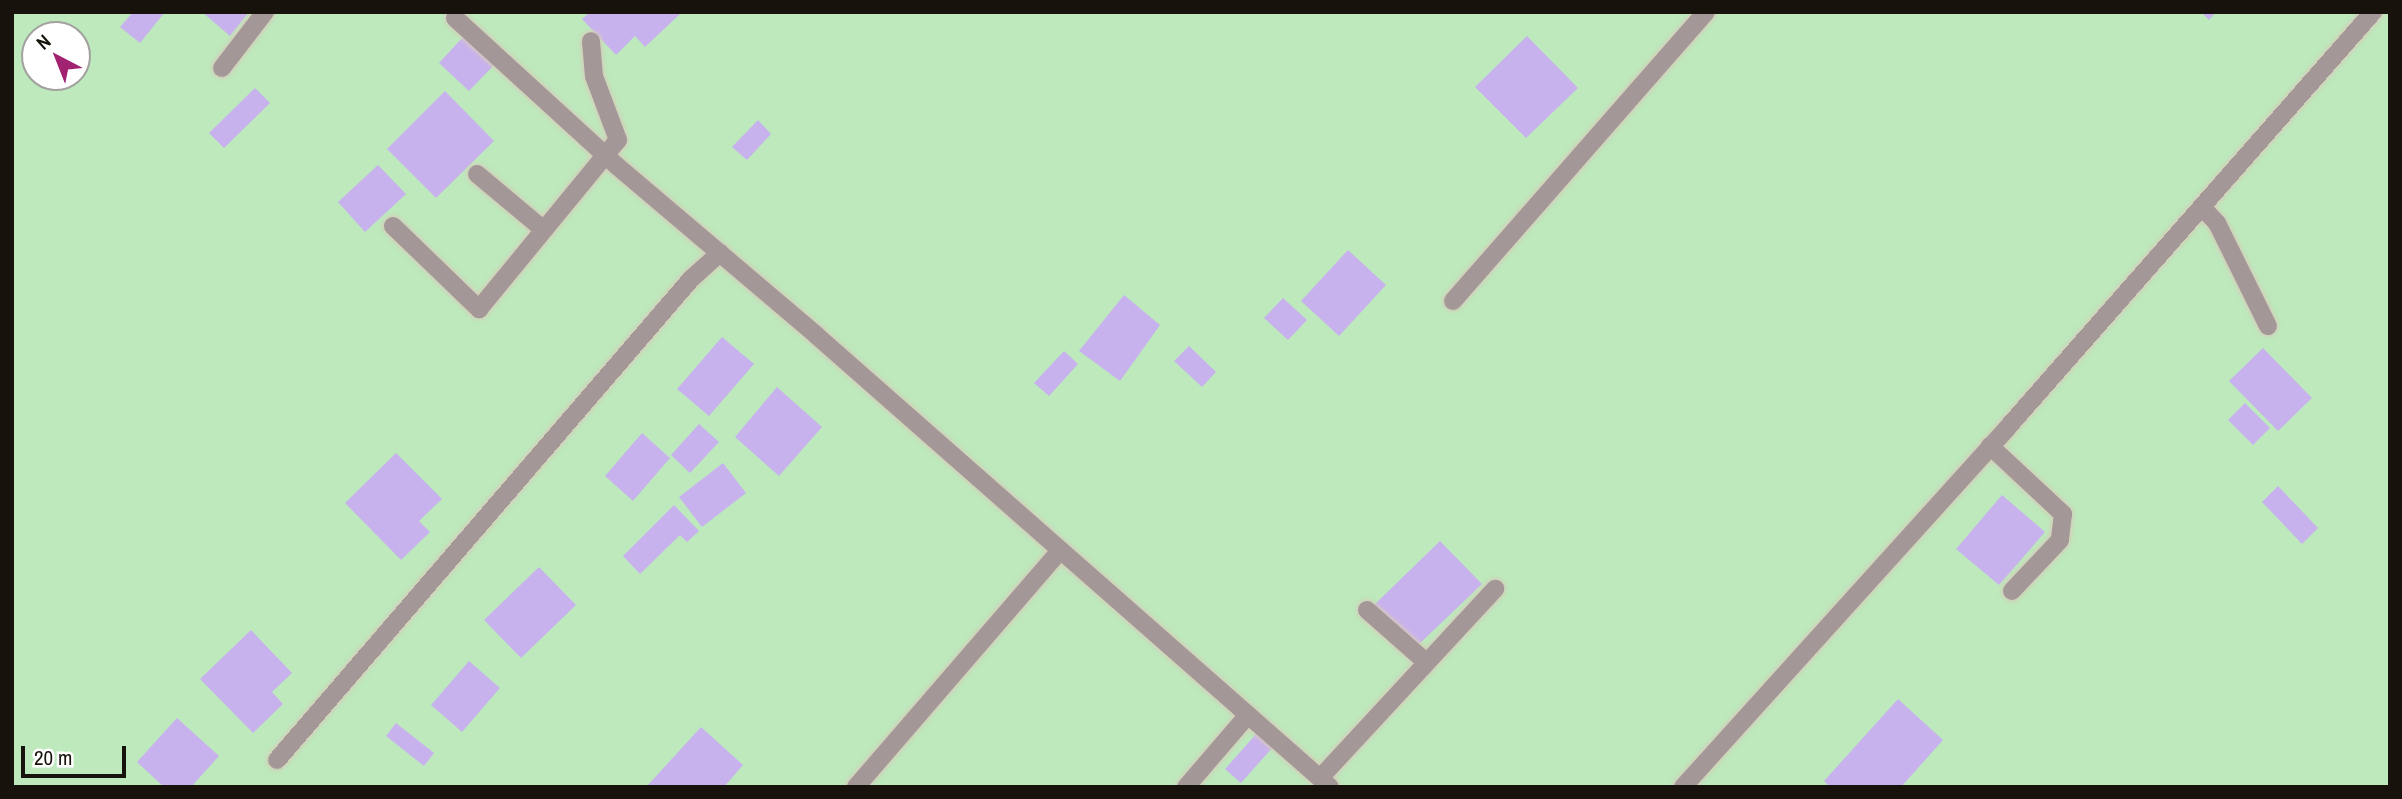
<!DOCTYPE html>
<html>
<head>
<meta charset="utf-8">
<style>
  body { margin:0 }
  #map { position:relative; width:2402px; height:799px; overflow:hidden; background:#faefda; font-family:"Archivo Narrow",sans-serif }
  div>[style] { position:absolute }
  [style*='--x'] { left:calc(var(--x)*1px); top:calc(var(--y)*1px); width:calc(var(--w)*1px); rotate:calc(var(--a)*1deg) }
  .green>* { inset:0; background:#bde9bd }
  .building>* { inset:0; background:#c8b2ee }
  .roads { filter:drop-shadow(0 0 2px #d6ccb9) drop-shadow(0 0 2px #d6ccb9) }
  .lane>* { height:18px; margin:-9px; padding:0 9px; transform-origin:9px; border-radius:9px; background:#a39798 }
  .street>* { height:18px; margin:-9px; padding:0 9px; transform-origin:9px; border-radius:9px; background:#a39798 }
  span { translate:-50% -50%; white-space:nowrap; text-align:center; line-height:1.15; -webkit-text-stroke:7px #fff; paint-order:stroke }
  .frame { position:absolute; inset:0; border:14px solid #17130c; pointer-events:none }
  .north { position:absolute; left:21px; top:21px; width:70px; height:70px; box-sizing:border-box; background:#fff; border:2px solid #a2a19e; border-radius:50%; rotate:318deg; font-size:19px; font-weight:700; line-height:28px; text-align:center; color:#17130c }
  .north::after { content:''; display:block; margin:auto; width:24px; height:32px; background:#a22272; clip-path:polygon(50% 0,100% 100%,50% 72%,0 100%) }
  .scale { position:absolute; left:21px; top:746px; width:105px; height:32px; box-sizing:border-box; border:4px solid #17130c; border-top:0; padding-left:9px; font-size:21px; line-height:24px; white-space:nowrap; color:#17130c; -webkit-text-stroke:5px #fff; paint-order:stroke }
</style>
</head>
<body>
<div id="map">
  <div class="green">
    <div style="clip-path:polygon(evenodd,12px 12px,2390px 12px,2390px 787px,12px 787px,12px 12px,35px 35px,77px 35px,77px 77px,35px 77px,35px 35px)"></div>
  </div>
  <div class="building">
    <div style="clip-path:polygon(133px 12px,165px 12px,140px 43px,120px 27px)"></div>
    <div style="clip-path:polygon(202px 12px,249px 12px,230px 36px)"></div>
    <div style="clip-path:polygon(590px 12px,679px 12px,680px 14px,645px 47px,635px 36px,616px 55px,582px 19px)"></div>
    <div style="clip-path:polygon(2201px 12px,2216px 12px,2209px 20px)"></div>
    <div style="clip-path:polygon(464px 36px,495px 64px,469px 91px,439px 63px)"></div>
    <div style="clip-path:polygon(1527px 36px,1578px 88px,1526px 138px,1475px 87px)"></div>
    <div style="clip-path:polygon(255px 88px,270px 103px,224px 148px,209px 133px)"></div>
    <div style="clip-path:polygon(445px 91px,494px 141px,436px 198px,387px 149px)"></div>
    <div style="clip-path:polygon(758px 120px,771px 134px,747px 160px,732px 147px)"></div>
    <div style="clip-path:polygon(378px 165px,406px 194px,365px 232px,338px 202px)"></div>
    <div style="clip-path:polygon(1348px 250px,1386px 285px,1339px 336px,1301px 301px)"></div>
    <div style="clip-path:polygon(1124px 295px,1160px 325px,1120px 381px,1079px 351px)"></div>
    <div style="clip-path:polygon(1283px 298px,1307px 320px,1288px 340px,1264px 318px)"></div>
    <div style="clip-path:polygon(722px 337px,754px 364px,709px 416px,677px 389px)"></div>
    <div style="clip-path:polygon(1189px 346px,1216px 372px,1202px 387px,1174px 361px)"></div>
    <div style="clip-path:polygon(2263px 348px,2312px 398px,2278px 431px,2229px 381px)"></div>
    <div style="clip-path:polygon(1064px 351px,1078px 364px,1049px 396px,1034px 383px)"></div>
    <div style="clip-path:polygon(777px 387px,822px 427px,779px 476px,735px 437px)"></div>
    <div style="clip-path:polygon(2245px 403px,2270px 428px,2253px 445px,2228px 420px)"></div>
    <div style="clip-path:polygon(699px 424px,719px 442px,690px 473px,671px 455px)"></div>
    <div style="clip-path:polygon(642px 433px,670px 458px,633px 501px,605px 476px)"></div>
    <div style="clip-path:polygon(396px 453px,442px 499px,419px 521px,430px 532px,401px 560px,345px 503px)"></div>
    <div style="clip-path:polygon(723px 463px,746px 493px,702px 527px,679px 497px)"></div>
    <div style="clip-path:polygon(2278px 486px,2318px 528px,2302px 544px,2262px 502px)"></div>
    <div style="clip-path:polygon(2002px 495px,2045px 532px,1999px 585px,1956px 549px)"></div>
    <div style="clip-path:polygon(674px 505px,699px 531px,687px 542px,680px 535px,640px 574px,623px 556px)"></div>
    <div style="clip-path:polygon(1440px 541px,1482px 584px,1415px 648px,1374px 605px)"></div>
    <div style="clip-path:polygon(539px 567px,576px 605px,521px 658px,484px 620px)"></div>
    <div style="clip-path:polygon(251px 630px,292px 673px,272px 692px,283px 704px,253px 733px,200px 679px)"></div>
    <div style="clip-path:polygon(469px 661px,500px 688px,462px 732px,431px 705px)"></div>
    <div style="clip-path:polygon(1898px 699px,1943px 740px,1901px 787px,1830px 787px,1824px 781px)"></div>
    <div style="clip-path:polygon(177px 718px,219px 756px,191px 787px,164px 787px,137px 762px)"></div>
    <div style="clip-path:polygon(396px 723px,434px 753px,424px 766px,386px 736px)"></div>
    <div style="clip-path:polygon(701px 727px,743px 765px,724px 787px,650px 787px,648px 785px)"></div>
    <div style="clip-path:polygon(1257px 733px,1273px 747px,1241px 783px,1225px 769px)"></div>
  </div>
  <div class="roads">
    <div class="lane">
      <div style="--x:222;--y:68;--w:71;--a:-52.5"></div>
      <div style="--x:477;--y:174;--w:87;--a:39.9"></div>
      <div style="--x:2202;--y:207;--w:22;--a:47"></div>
      <div style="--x:2217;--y:223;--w:115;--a:63.7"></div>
      <div style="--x:393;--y:226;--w:120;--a:44"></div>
      <div style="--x:479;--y:309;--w:219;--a:-50.6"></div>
      <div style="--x:618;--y:140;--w:68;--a:-110.6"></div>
      <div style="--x:594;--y:76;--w:35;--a:-95"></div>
      <div style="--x:1453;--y:301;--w:384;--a:-48.8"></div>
      <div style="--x:1990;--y:446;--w:100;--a:43"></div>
      <div style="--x:2063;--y:514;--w:26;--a:97"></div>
      <div style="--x:2060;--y:540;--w:70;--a:133.3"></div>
      <div style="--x:1367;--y:610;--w:79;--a:41.4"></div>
      <div style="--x:1320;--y:778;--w:258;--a:-47.2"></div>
      <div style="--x:1186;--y:787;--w:95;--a:-49.3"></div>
    </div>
    <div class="street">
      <div style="--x:455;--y:18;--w:219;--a:42.4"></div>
      <div style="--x:617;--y:166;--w:261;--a:40.3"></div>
      <div style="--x:816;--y:335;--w:684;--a:41.33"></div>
      <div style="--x:277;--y:760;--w:635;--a:-49.28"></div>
      <div style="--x:691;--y:279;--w:39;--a:-42"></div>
      <div style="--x:856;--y:787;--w:312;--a:-49.2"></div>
      <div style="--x:1683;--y:787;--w:485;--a:-47.9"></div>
      <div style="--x:2008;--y:427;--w:553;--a:-48.67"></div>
    </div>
  </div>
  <div class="frame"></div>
  <div class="north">N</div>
  <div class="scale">20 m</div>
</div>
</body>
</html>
